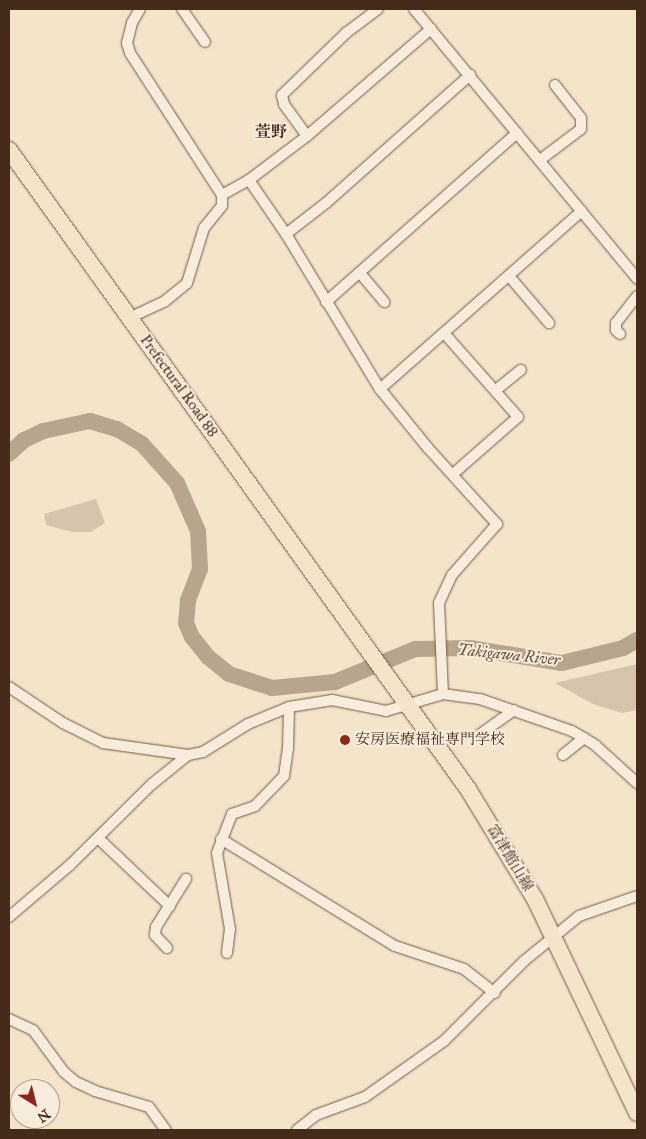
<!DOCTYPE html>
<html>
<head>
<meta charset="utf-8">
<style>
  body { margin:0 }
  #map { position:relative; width:646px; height:1139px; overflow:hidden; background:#f4e4ca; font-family:"IM FELL Great Primer","Noto Serif JP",serif }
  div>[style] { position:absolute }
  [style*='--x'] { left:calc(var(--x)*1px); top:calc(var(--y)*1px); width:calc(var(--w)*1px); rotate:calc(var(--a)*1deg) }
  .green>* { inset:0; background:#d6c5ac }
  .river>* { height:16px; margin:-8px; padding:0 8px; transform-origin:8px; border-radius:8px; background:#b8a58e }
  .roads { filter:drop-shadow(0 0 1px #705946) drop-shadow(0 0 1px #705946) }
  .minor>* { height:10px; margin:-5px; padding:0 5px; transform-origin:5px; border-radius:5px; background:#f8eddd }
  .primary>* { height:16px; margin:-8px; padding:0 8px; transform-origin:8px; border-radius:8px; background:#f4e4ca }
  .dots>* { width:14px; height:14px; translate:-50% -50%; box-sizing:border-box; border:2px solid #f8eddd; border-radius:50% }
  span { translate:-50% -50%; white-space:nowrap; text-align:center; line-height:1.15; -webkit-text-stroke:4px #f8eddd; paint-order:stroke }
  .street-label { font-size:15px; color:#442b1a }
  .poi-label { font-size:15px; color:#442b1a }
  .left { translate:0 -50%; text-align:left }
  .neighbourhood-label { font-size:16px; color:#442b1a; font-weight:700 }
  .water-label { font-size:16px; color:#67503d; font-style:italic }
  .frame { position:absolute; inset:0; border:10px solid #442b1a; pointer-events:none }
  .north { position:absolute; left:10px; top:1079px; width:50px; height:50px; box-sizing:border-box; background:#f8eddd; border:1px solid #b09f8f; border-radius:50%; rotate:144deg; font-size:14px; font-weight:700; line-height:20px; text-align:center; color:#442b1a }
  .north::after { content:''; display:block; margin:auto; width:18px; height:22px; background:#8f2418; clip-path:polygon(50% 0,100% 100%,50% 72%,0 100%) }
</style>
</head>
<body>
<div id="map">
  <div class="green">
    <div style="clip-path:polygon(96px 499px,105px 523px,91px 532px,72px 532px,46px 525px,44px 514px)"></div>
    <div style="clip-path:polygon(637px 664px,637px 710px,622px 713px,593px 704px,555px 683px)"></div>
  </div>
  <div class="river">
    <div style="--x:9;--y:454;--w:21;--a:-43"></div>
    <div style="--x:24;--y:440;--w:21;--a:-25"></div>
    <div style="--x:43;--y:431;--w:48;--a:-12"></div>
    <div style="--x:90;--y:421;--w:28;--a:17"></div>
    <div style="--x:117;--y:429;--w:29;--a:31"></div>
    <div style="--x:142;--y:444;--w:52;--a:48.1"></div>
    <div style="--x:177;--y:483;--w:52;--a:66.4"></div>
    <div style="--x:198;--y:531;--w:38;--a:87"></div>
    <div style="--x:200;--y:569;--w:34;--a:111"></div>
    <div style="--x:188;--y:601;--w:22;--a:95"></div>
    <div style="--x:186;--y:623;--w:15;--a:67"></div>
    <div style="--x:192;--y:637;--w:26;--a:51"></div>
    <div style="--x:208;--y:657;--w:27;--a:39"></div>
    <div style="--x:229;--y:674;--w:45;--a:18"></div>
    <div style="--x:272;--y:688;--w:63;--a:-5.4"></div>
    <div style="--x:335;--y:682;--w:87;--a:-22.4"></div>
    <div style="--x:415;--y:649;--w:55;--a:-1"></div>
    <div style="--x:470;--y:648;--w:93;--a:9.3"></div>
    <div style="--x:562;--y:663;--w:63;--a:-13.8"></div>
    <div style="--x:623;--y:648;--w:16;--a:-30"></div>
  </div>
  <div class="roads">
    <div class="minor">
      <div style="--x:140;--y:9;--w:16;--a:120"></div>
      <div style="--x:132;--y:23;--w:21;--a:104"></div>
      <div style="--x:127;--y:43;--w:10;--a:73"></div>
      <div style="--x:130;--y:53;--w:169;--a:57.1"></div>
      <div style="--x:222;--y:195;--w:31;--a:-29"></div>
      <div style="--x:249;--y:180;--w:73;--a:-37.2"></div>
      <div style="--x:307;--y:136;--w:164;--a:-40.8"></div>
      <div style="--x:182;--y:9;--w:40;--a:55.1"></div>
      <div style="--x:414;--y:9;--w:350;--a:50.4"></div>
      <div style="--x:307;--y:136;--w:39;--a:-126"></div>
      <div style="--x:284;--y:104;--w:9;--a:-103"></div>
      <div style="--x:282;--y:95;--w:89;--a:-44.1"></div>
      <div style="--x:346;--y:33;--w:40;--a:-37"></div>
      <div style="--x:540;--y:160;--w:51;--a:-37.1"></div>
      <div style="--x:581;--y:129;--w:11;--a:-90"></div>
      <div style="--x:581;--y:118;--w:42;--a:-128.2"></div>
      <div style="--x:249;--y:180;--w:65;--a:55.6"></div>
      <div style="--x:286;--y:234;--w:181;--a:58.8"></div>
      <div style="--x:380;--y:389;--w:76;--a:50.9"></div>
      <div style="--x:428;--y:448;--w:103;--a:47.8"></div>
      <div style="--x:497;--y:524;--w:68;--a:131.4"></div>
      <div style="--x:452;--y:575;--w:31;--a:115"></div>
      <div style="--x:439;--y:603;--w:91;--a:87.5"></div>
      <div style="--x:286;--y:234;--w:51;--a:-37.8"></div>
      <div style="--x:326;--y:203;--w:193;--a:-41.6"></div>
      <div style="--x:360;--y:273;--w:38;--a:50"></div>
      <div style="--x:509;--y:276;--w:62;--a:49.6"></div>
      <div style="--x:326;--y:302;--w:255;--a:-41.5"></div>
      <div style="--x:129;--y:318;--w:40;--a:-25"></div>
      <div style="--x:165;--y:301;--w:28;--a:-39"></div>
      <div style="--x:187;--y:283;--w:58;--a:-72.8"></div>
      <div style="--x:204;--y:228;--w:28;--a:-51"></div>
      <div style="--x:222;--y:206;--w:11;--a:-90"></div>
      <div style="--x:444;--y:333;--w:112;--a:48.6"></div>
      <div style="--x:518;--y:417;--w:86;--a:138.8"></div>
      <div style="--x:620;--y:334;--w:6;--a:-135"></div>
      <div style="--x:616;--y:330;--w:7;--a:-90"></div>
      <div style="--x:616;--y:323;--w:34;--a:-52"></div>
      <div style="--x:380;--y:389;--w:269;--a:-41.4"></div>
      <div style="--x:496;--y:390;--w:32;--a:-39"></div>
      <div style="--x:9;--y:687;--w:65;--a:33.7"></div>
      <div style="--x:63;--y:723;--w:45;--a:26.6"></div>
      <div style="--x:103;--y:743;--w:86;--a:8"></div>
      <div style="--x:188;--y:755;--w:15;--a:-11"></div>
      <div style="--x:203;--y:752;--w:53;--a:-31.9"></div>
      <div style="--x:248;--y:724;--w:44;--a:-22.5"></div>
      <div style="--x:289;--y:707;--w:44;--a:-9.2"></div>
      <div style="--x:332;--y:700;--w:55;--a:11.5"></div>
      <div style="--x:386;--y:711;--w:59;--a:-16.6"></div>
      <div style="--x:443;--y:694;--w:37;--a:8"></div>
      <div style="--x:480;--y:699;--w:97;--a:19.2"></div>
      <div style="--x:572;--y:731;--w:27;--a:31"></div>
      <div style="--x:595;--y:745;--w:57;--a:42.1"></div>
      <div style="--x:479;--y:735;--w:43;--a:-35.5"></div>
      <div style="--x:563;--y:755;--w:27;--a:-39"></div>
      <div style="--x:98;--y:838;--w:99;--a:43.4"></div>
      <div style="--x:221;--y:839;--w:204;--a:31.6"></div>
      <div style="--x:395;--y:946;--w:73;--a:18.4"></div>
      <div style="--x:464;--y:969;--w:39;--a:38"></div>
      <div style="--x:9;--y:917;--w:79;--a:-40.4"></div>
      <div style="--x:69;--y:866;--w:117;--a:-44.7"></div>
      <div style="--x:152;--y:784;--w:46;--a:-38.9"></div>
      <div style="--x:167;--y:948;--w:18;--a:-133"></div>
      <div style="--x:155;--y:935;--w:8;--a:-83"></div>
      <div style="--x:156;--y:927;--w:57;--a:-58"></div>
      <div style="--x:227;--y:953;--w:24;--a:-83"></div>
      <div style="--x:230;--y:929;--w:77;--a:-99.7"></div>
      <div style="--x:217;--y:853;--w:42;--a:-69"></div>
      <div style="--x:232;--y:814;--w:24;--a:-19"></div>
      <div style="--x:255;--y:806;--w:42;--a:-46"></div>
      <div style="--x:284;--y:776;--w:27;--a:-82"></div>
      <div style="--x:288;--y:749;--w:42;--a:-88.6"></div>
      <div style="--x:9;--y:1019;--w:26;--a:25"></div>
      <div style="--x:33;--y:1030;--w:52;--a:53.6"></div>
      <div style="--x:64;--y:1072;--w:16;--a:40"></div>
      <div style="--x:76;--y:1082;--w:21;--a:25"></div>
      <div style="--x:95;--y:1091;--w:56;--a:16.5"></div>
      <div style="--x:149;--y:1107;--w:29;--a:54"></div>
      <div style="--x:297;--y:1130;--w:24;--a:-38"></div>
      <div style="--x:316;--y:1115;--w:52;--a:-20.2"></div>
      <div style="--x:365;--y:1097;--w:97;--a:-35.3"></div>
      <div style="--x:444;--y:1041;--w:113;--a:-45"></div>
      <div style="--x:524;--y:961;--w:71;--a:-39.3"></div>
      <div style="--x:579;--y:916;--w:61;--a:-19"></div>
    </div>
    <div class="primary">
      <div style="--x:9;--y:150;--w:787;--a:54.31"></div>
      <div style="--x:468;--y:789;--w:129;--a:58.7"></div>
      <div style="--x:535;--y:899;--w:237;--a:64.5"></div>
    </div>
  </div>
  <div class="dots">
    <div style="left:345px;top:740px;background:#8f2418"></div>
  </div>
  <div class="street-label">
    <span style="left:179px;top:386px;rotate:54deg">Prefectural Road 88</span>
    <span style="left:510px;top:858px;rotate:59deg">富津館山線</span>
  </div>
  <div class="poi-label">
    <span class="left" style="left:355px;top:740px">安房医療福祉専門学校</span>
  </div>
  <div class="neighbourhood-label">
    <span style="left:271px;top:132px">萱野</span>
  </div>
  <div class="water-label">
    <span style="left:509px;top:655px;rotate:6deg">Takigawa River</span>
  </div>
  <div class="frame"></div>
  <div class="north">N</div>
</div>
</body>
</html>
